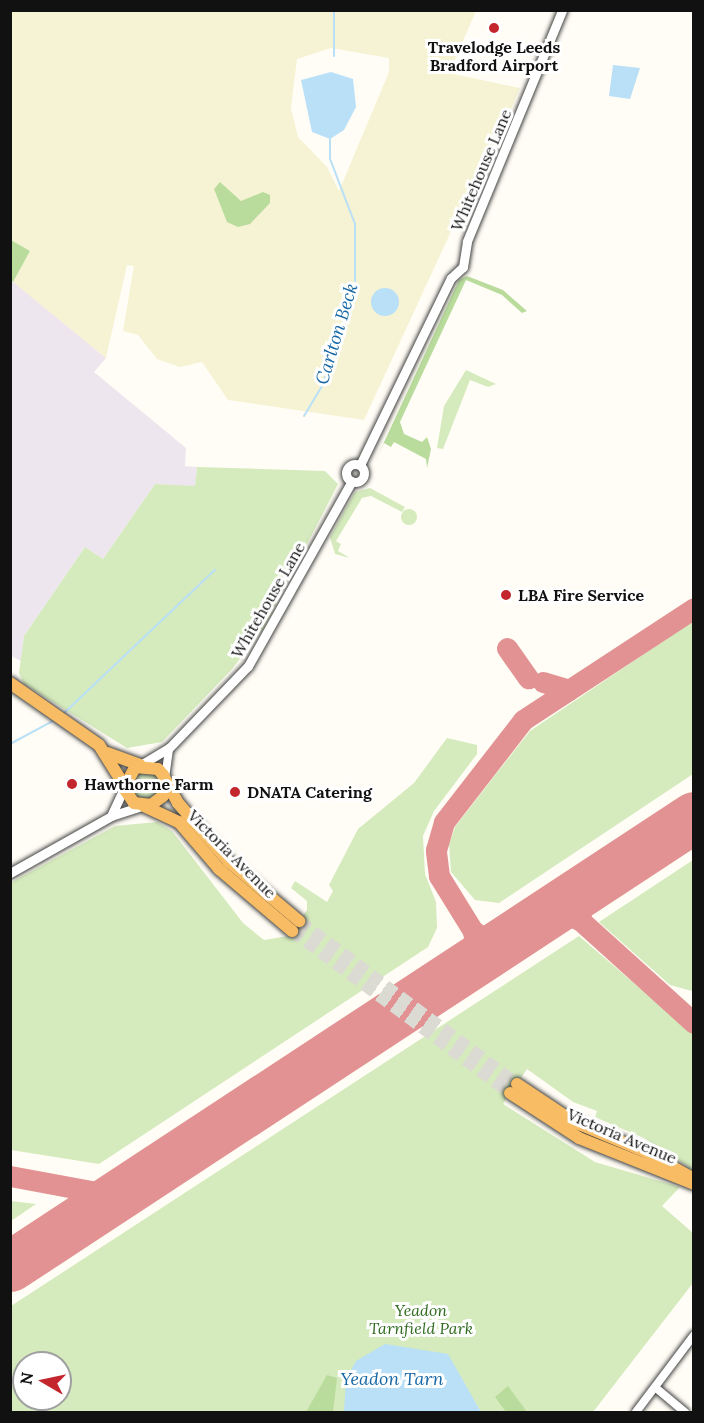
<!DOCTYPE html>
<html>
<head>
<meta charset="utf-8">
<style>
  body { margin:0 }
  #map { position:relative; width:704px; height:1423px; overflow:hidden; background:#fffdf5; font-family:Lora,serif }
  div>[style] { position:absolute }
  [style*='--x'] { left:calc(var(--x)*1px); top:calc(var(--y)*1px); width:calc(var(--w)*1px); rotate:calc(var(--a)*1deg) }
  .industrial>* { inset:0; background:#eee6ef }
  .farmland>* { inset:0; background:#f6f3d4 }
  .green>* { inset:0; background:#d5ebbd }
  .round { border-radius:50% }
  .forest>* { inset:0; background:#b9dc9c }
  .water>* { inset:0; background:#b9e0f7 }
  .stream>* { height:2px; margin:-1px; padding:0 1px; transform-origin:1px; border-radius:1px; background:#b9e0f7 }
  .taxiway>* { height:21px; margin:-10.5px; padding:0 10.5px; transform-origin:10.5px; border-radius:10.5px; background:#e29292 }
  .runway>* { height:51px; margin:-25.5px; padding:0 25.5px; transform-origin:25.5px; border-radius:25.5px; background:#e29292 }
  .trunk-tunnel>* { height:12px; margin-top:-6px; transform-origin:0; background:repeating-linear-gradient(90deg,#dbdad3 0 12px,transparent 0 18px) }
  .roads { filter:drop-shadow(0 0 2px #444) drop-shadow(0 0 2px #444) }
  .minor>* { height:8px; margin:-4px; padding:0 4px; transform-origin:4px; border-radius:4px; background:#fff }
  .tertiary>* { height:9px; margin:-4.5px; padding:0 4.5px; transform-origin:4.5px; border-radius:4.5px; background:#fff }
  .tertiary>.ring { margin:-4.5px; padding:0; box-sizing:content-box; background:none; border:9px solid #fff; border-radius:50% }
  .trunk>* { height:12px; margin:-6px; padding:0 6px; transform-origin:6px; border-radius:6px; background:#f7bc64 }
  .dots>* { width:16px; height:16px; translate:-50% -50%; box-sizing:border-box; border:3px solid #fff; border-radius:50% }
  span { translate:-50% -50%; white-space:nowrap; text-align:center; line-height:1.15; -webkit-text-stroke:6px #fff; paint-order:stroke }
  .poi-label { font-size:16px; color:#111; font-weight:700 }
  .left { translate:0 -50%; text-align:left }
  .street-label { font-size:16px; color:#111 }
  .park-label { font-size:16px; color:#2f6b1f; font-style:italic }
  .water-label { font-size:18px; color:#1768a6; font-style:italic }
  .frame { position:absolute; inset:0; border:12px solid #111; pointer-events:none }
  .north { position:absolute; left:12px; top:1351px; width:60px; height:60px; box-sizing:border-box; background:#fff; border:2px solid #a0a0a0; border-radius:50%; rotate:279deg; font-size:16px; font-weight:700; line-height:24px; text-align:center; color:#111 }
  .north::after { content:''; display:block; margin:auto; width:21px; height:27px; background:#c4262e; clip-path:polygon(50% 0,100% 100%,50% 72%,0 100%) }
</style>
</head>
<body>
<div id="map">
  <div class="industrial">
    <div style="clip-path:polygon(11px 279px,106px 358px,94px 372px,186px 448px,185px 466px,197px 467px,195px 487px,155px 484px,103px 559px,85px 547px,24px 636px,21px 661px,11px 656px)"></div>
  </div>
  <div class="farmland">
    <div style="clip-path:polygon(evenodd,10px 11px,476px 11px,449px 73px,520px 88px,461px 227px,454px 225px,364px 420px,228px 400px,202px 362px,180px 367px,157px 359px,138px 335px,123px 331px,134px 266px,127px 265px,106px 358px,13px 282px,30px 251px,11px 240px,10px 11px,331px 48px,389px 58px,389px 72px,339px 191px,327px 167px,298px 137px,291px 108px,297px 59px,331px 48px)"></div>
  </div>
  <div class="green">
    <div style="clip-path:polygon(466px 370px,496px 384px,488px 387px,470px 380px,443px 449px,437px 448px,444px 406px)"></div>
    <div style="clip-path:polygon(197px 467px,325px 471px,338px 484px,263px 629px,232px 669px,162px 742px,127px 748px,24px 684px,19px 673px,24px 636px,85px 547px,103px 559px,155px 484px,195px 486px)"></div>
    <div style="clip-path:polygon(370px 488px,405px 507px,402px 512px,371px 496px,362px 498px,336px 541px,341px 544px,338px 551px,350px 558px,335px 554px,330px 537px,355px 492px)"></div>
    <div class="round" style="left:401px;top:509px;width:16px;height:16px"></div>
    <div style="clip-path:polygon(693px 621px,693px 774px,499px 903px,475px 900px,451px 872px,449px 845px,455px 827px,496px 774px,530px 731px)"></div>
    <div style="clip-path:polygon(447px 738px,477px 745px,477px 754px,434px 811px,423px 836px,425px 874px,436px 902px,437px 928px,428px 947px,99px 1164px,11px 1150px,10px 883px,115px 826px,157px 822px,172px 831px,243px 923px,264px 940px,288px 936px,307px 910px,307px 901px,291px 888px,295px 881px,327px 902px,333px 891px,329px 885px,358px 829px,414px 783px)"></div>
    <div class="round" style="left:129px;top:770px;width:30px;height:30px"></div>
    <div style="clip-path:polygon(693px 860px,694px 990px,692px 991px,670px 985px,599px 922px)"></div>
    <div style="clip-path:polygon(evenodd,579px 936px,693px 1034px,693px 1170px,644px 1138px,595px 1117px,597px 1111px,573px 1102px,527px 1069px,503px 1104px,595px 1162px,680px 1187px,662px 1206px,693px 1233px,693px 1283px,593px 1412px,481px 1412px,463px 1382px,391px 1412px,11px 1412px,11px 1306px,579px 936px,24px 1363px,60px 1363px,60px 1399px,24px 1399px,24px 1363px)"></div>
    <div style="clip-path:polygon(11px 1201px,36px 1204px,11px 1221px)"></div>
  </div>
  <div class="forest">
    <div style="clip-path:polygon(220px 182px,241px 201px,263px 192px,270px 195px,270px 203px,250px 224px,238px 227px,227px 222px,214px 189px)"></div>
    <div style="clip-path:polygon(11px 240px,30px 251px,13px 282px,11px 279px)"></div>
    <div style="clip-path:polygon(467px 276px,503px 290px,527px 311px,522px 313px,502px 295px,466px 280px,400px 422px,404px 434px,422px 442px,427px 437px,431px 449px,427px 468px,426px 459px,394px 442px,391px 447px,384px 443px,374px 464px,459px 280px)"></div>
    <div style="clip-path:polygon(327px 1375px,337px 1378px,333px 1412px,306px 1412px)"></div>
    <div style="clip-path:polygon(508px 1386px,527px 1412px,506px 1412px,495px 1397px)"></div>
  </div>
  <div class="water">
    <div style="clip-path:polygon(613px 65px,640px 68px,630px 99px,609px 96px)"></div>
    <div style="clip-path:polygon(331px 72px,353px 79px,356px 107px,344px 130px,330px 139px,312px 132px,301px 80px)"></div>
    <div class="round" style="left:371px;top:288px;width:28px;height:28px"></div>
    <div style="clip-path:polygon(385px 1344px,448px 1354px,481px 1412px,344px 1412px,346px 1379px,356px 1361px)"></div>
  </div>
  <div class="stream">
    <div style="--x:334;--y:56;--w:46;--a:-90"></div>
    <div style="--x:304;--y:416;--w:35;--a:-59"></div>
    <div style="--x:322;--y:386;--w:103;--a:-71.4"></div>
    <div style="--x:355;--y:288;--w:64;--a:-90"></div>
    <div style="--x:355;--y:224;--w:70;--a:-111"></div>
    <div style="--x:330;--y:159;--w:20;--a:-90"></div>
    <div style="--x:62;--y:715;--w:211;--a:-43.5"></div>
    <div style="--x:10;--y:744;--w:51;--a:-28.1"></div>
  </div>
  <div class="taxiway">
    <div style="--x:507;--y:648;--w:37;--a:55"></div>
    <div style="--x:543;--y:682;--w:27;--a:17"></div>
    <div style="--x:536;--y:920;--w:26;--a:-21"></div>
    <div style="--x:560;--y:911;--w:23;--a:25"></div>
    <div style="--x:581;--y:921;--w:22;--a:-93"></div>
    <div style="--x:580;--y:899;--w:30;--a:-48"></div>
    <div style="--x:581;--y:921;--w:152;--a:42.1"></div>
    <div style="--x:473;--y:931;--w:65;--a:-121.7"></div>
    <div style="--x:439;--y:876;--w:26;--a:-97"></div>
    <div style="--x:436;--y:850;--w:29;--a:-74"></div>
    <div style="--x:444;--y:822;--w:129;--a:-52.2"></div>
    <div style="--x:523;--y:720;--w:204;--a:-33.2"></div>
    <div style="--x:463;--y:968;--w:21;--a:-51"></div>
    <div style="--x:476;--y:952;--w:21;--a:-98"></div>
    <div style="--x:473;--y:931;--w:19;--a:32"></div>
    <div style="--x:489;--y:941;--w:19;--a:-9"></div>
    <div style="--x:10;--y:1176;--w:87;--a:10.5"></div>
    <div style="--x:96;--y:1192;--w:57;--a:-17.5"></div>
  </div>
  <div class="runway">
    <div style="--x:10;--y:1266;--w:818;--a:-33.28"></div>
  </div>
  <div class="trunk-tunnel">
    <div style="--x:299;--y:921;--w:272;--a:36.8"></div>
    <div style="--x:292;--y:931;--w:272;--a:36.6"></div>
  </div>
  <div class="roads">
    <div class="minor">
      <div style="--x:165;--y:778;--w:30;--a:-82"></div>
      <div style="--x:656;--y:1388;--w:38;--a:40"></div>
      <div style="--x:636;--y:1412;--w:96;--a:-53"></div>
    </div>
    <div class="tertiary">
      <div class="ring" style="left:346px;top:464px;width:9px;height:9px"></div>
      <div style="--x:360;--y:465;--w:208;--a:-64.1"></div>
      <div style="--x:451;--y:278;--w:16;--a:-43"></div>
      <div style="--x:463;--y:267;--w:26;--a:-81"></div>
      <div style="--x:467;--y:241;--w:250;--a:-67.6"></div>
      <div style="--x:142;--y:764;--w:31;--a:-31"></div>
      <div style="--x:169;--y:748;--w:114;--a:-46.1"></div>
      <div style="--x:248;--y:666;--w:212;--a:-60.7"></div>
      <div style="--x:111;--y:816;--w:31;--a:-65"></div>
      <div style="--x:10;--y:873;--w:116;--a:-29.4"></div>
      <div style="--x:111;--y:816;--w:33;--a:-18"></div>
    </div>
    <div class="trunk">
      <div style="--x:10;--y:683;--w:108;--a:34.9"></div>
      <div style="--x:99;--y:745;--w:47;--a:58"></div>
      <div style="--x:107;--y:753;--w:35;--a:20"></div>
      <div style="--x:166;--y:782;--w:14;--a:102"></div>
      <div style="--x:163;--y:796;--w:15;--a:143"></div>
      <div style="--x:151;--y:805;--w:17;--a:-173"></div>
      <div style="--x:134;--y:803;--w:18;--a:-124"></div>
      <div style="--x:124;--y:788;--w:24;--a:-62"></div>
      <div style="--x:135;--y:767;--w:23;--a:5"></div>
      <div style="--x:158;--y:769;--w:8;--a:50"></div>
      <div style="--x:163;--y:775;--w:32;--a:62"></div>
      <div style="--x:178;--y:803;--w:78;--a:49.2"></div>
      <div style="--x:229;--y:862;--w:92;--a:40.1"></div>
      <div style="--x:144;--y:806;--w:38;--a:25"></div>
      <div style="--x:179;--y:822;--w:62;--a:49.6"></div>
      <div style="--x:219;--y:869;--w:96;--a:40.3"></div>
      <div style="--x:517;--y:1084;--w:69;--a:33.7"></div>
      <div style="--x:574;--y:1122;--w:78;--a:22.6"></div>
      <div style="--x:646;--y:1152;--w:55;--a:29.4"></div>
      <div style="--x:510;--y:1093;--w:82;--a:33.1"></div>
      <div style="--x:579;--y:1138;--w:124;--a:21.8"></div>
    </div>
  </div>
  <div class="dots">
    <div style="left:494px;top:28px;background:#c4262e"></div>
    <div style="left:506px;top:595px;background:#c4262e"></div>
    <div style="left:72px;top:784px;background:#c4262e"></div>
    <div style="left:235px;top:792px;background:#c4262e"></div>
  </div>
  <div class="poi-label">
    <span style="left:494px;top:56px">Travelodge Leeds<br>Bradford Airport</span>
    <span class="left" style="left:518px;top:595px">LBA Fire Service</span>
    <span class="left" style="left:84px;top:784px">Hawthorne Farm</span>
    <span class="left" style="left:247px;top:792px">DNATA Catering</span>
  </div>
  <div class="street-label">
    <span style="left:481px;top:170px;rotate:-67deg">Whitehouse Lane</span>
    <span style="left:268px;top:600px;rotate:-60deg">Whitehouse Lane</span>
    <span style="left:232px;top:854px;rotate:45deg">Victoria Avenue</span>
    <span style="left:622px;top:1136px;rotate:23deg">Victoria Avenue</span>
  </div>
  <div class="park-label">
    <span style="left:421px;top:1319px">Yeadon<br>Tarnfield Park</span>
  </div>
  <div class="water-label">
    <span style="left:337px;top:334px;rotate:-73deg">Carlton Beck</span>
    <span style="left:392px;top:1379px">Yeadon Tarn</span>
  </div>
  <div class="frame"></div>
  <div class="north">N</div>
</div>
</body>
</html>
